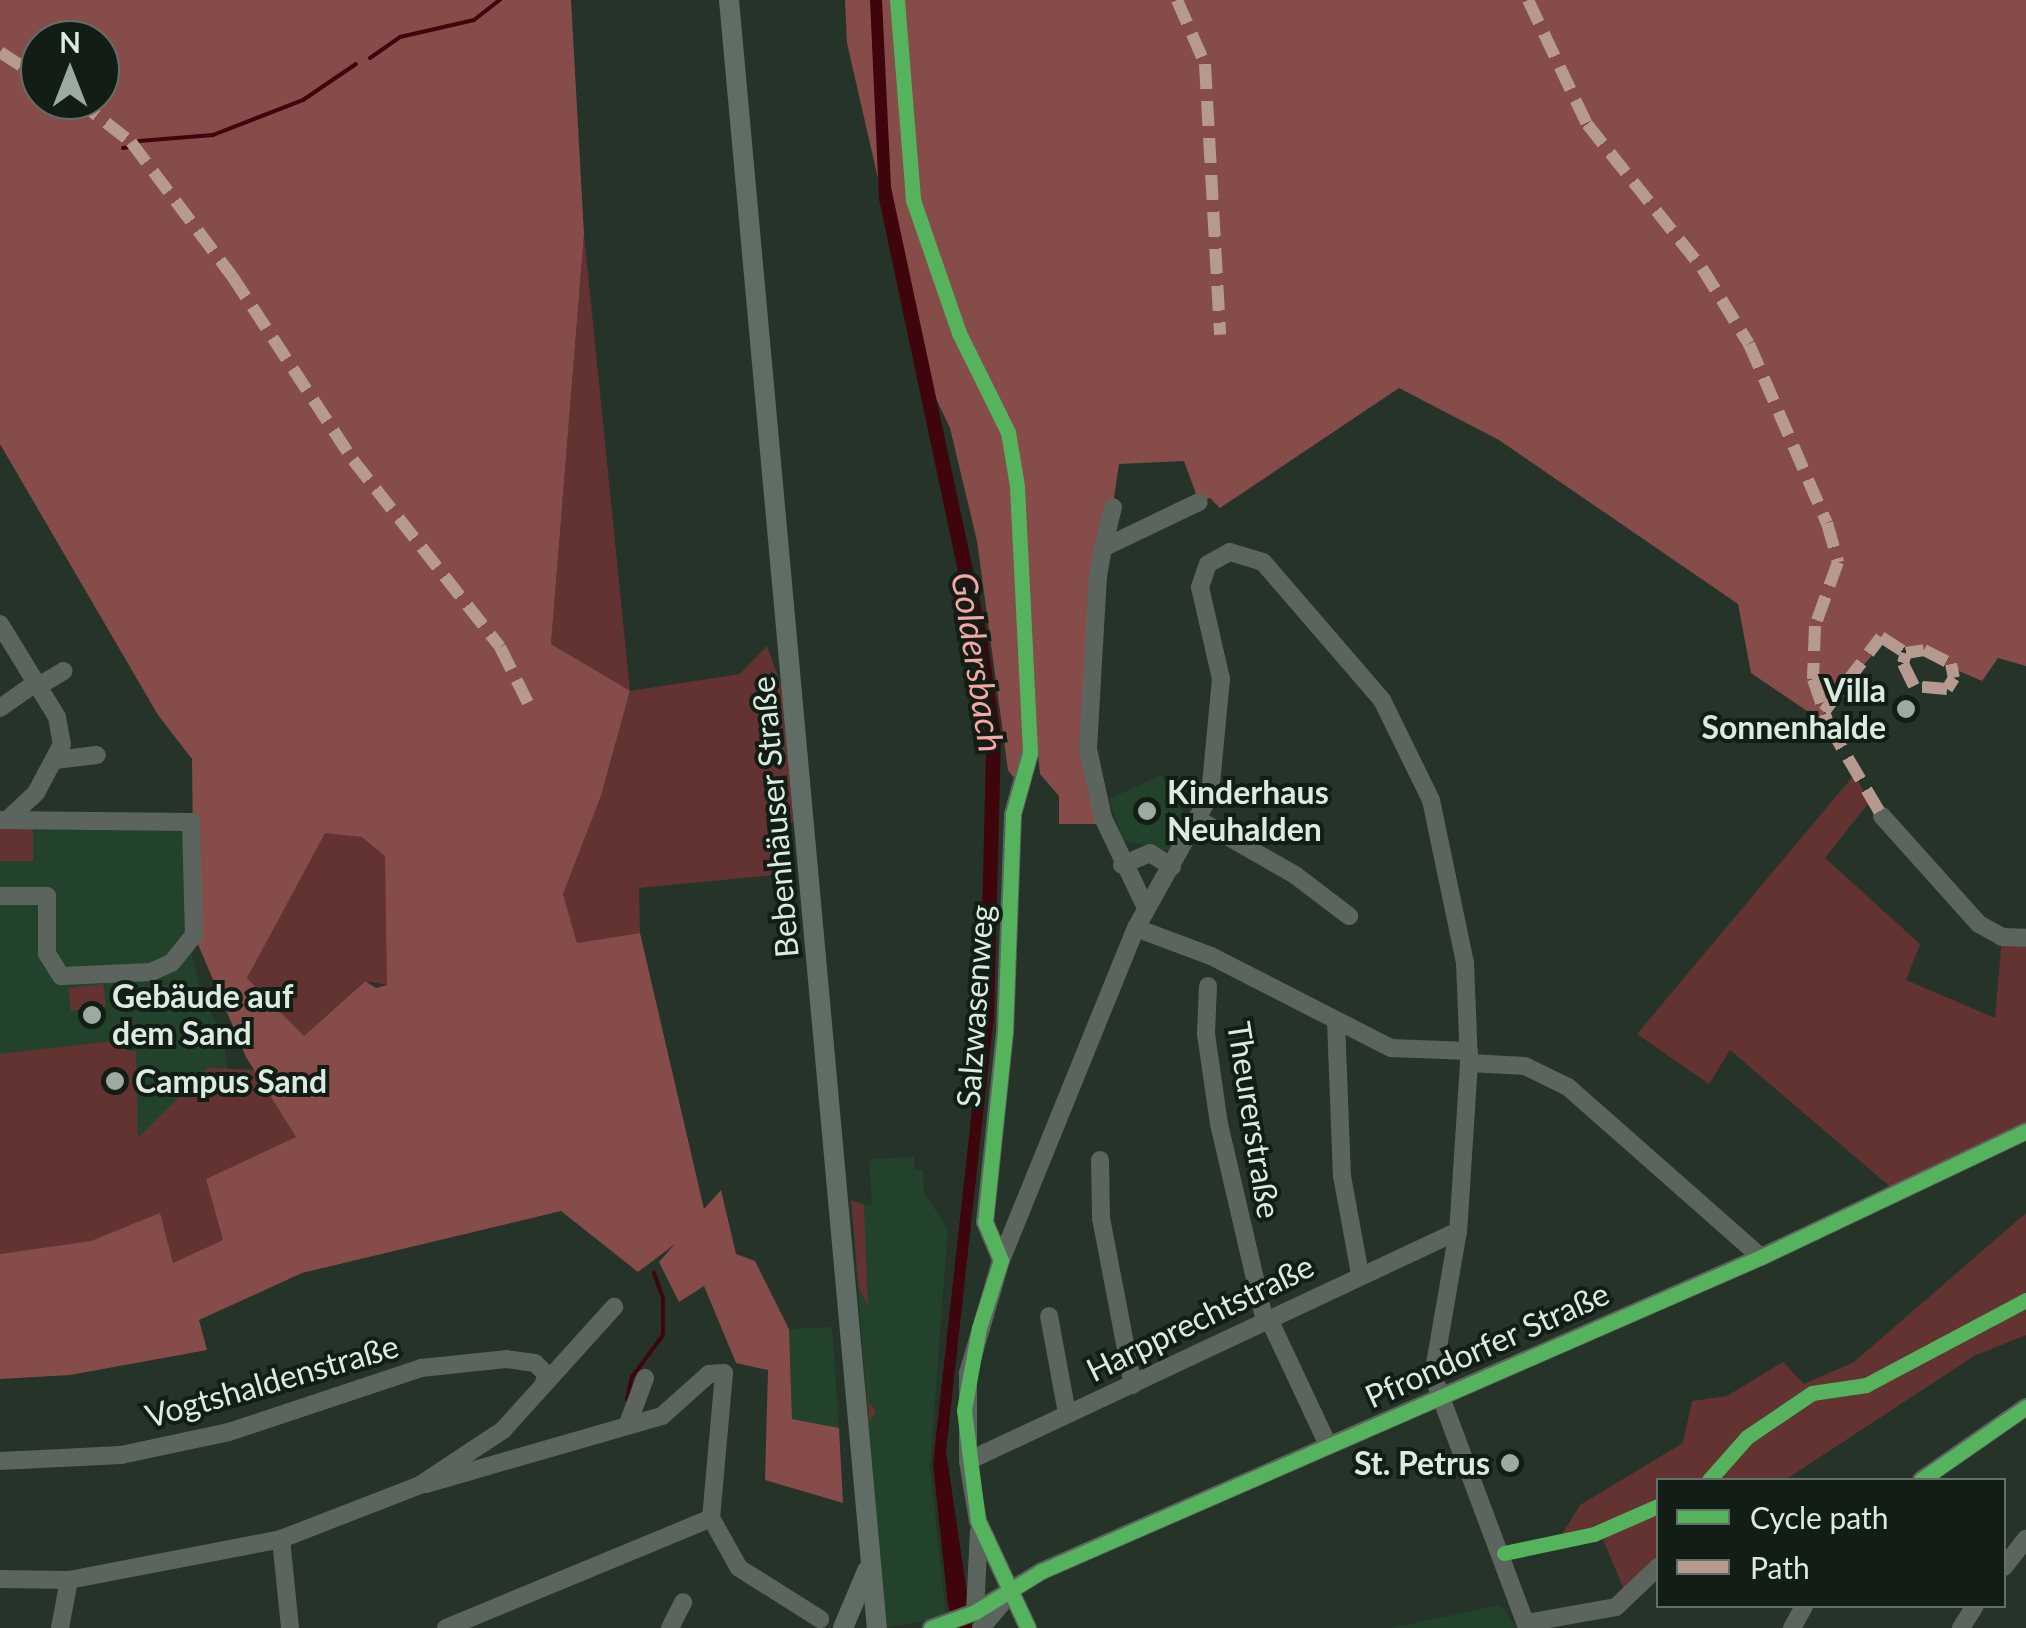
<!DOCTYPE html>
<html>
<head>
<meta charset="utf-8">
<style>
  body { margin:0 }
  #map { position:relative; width:2026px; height:1628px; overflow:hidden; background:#253329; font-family:Lato,sans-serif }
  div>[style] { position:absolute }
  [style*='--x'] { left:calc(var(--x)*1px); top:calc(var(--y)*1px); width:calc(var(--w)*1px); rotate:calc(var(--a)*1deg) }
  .built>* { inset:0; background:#23422c }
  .green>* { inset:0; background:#633332 }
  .forest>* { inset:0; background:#864c4a }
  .water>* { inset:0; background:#3e060c }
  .stream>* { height:4px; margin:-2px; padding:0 2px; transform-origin:2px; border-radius:2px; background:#3e060c }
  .minor>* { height:18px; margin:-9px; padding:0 9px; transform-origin:9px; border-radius:9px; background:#5b645d }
  .major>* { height:20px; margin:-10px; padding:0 10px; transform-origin:10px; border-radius:10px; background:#606d64 }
  .quiet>* { height:12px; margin-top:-6px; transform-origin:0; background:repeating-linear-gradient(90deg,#b69a8f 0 25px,transparent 0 37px) }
  .cycleway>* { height:15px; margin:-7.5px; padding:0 7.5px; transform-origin:7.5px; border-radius:7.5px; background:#56b35d }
  .dots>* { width:28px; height:28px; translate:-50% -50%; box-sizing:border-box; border:5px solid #121d15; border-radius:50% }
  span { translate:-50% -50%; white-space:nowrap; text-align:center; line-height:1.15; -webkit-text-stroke:8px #121d15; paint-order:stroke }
  .poi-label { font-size:32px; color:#dcebdf; font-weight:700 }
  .right { translate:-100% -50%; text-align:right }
  .left { translate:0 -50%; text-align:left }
  .street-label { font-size:32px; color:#dcebdf }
  .water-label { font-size:35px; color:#f8a6a3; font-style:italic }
  .legend { position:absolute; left:1656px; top:1478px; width:350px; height:130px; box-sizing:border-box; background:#121d15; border:2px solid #636f66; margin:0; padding:12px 18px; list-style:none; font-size:30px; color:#dcebdf }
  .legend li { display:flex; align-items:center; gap:20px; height:50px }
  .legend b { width:50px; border:2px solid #636f66 }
  .north { position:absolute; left:20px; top:20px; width:100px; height:100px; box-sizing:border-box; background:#121d15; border:2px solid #636f66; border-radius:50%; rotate:0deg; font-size:28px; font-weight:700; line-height:40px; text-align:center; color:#dcebdf }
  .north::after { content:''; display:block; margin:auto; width:35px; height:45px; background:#9cab9f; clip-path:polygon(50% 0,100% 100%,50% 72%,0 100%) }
</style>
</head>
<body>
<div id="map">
  <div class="built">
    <div style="clip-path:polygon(1161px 775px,1187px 820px,1171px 852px,1123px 840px,1109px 799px)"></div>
    <div style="clip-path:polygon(0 820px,184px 826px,187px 933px,200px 989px,223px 1038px,236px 1123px,214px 1188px,165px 1244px,0 1289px)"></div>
    <div style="clip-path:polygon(914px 1157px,914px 1170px,923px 1170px,924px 1193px,948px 1230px,930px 1466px,946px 1617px,884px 1628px,851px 1200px,872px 1206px,869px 1159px)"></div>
    <div style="clip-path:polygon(832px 1327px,839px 1428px,792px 1419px,789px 1329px)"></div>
    <div style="clip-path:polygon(1500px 1605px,1517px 1628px,1391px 1628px)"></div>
  </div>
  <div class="green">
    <div style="clip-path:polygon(584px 234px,630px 691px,740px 674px,767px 646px,783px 690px,796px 818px,790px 824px,795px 873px,639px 888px,640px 933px,577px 943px,563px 894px,601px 796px,630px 692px,551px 644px)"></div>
    <div style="clip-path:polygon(1854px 775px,1870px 801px,1825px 858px,1920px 944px,1906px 980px,1995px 1018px,2002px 937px,2026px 938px,2026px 1131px,1901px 1196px,1730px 1050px,1709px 1084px,1637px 1034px)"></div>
    <div style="clip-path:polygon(0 820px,33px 820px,33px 861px,0 861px)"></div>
    <div style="clip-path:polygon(324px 832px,360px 837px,385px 856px,388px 985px,364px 981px,304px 1036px,247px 978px)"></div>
    <div style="clip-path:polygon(103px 984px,106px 1007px,71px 1011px,68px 988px)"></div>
    <div style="clip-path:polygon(122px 1040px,127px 1051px,136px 1051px,138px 1138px,208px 1068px,255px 1070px,296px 1137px,206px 1179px,223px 1240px,173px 1264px,160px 1214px,91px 1241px,0 1254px,0 1054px)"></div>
    <div style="clip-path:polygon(851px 1200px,864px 1205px,868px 1307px,859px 1288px)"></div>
    <div style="clip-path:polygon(2026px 1213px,2026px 1335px,1974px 1356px,1785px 1480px,1658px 1480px,1658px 1567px,1629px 1601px,1600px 1533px,1559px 1539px,1580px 1505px,1683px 1443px,1692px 1401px,1727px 1396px,1783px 1362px,1804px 1384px,1854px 1362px)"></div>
    <div style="clip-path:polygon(866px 1323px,869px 1402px,876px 1411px,869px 1423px)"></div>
  </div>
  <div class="forest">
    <div style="clip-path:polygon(evenodd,0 0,571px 0,584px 234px,551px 644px,630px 691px,601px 796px,563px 894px,577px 943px,640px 933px,704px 1209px,721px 1190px,736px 1254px,755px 1261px,789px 1329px,792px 1419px,839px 1428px,843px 1503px,765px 1480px,768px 1370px,736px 1363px,704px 1286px,679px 1302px,659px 1262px,675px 1244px,638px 1272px,561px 1211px,302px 1273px,199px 1320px,207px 1350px,70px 1375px,0 1379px,0 1254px,91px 1241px,160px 1213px,173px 1263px,223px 1240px,206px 1179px,296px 1137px,246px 1057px,194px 935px,192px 759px,158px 715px,0 444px,0 0,40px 40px,100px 40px,109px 66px,100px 66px,100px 100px,40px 100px,40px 40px,0 0,325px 833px,361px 837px,385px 856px,387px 985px,376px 988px,365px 981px,304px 1036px,247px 978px,325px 833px)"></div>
    <div style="clip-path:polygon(845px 0,2026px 0,2026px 666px,1998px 658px,1982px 681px,1886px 639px,1824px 712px,1829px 726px,1751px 673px,1738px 604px,1499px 440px,1399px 388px,1220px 508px,1210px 498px,1199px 502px,1184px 461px,1119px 464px,1088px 673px,1105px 824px,1059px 824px,1059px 796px,1040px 774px,1038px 754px,1013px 777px,1008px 770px,977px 541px,950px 428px,921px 367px,847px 43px)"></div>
  </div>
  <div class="water">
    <div style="clip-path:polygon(870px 0,882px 0,891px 187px,987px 635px,1001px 738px,994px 1016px,946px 1451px,972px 1628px,954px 1628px,948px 1604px,933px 1464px,979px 1046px,986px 750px,982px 685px,879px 199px)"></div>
  </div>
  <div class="stream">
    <div style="--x:370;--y:58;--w:37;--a:-35"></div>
    <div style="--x:400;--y:37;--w:76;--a:-12.9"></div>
    <div style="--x:474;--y:20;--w:33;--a:-38"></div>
    <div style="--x:139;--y:141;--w:74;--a:-4.6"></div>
    <div style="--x:213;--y:135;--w:97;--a:-21.3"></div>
    <div style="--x:303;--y:100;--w:64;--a:-34.2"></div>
    <div style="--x:123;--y:148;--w:6;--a:-9"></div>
    <div style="--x:627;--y:1400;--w:24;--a:-78"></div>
    <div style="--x:632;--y:1377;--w:52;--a:-53.6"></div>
    <div style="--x:663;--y:1335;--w:37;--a:-90"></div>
    <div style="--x:663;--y:1298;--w:27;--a:-110"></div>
  </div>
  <div class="minor">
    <div style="--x:1103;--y:548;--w:42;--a:-76.3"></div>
    <div style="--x:0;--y:624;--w:109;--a:58.5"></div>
    <div style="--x:57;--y:717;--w:27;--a:80"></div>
    <div style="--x:62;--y:744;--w:55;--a:118"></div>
    <div style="--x:36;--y:793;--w:40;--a:137"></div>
    <div style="--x:37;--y:687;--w:31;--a:-31"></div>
    <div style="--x:0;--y:708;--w:42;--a:-35.2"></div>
    <div style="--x:55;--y:760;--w:42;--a:-6.8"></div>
    <div style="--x:1882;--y:816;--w:145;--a:48.1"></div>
    <div style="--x:1979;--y:924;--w:26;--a:29"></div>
    <div style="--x:2002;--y:937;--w:24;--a:2"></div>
    <div style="--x:0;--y:820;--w:191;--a:0.6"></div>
    <div style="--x:191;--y:822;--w:113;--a:88.5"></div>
    <div style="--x:194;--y:935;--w:36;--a:129"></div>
    <div style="--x:171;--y:963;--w:22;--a:156"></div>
    <div style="--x:151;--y:972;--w:90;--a:177.5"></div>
    <div style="--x:61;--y:976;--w:26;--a:-122"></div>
    <div style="--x:47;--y:954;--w:58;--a:-90"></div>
    <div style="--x:47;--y:896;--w:47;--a:180"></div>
    <div style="--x:1199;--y:820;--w:111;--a:29.8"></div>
    <div style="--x:1295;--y:875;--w:68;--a:37.2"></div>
    <div style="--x:1122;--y:865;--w:30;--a:-23"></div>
    <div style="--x:1150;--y:853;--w:26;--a:32"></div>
    <div style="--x:1146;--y:908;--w:100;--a:-115.5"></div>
    <div style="--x:1103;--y:818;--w:71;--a:-102.3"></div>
    <div style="--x:1088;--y:749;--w:173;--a:-86.7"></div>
    <div style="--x:1098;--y:576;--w:28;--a:-80"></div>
    <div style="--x:1103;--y:548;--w:106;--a:-25.6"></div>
    <div style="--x:1136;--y:928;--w:80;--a:20.5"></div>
    <div style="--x:1211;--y:956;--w:202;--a:27.1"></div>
    <div style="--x:1391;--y:1048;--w:78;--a:2.2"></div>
    <div style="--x:1208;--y:986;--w:48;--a:92.4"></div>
    <div style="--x:1206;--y:1034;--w:91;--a:81.8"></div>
    <div style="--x:1219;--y:1124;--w:202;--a:76.9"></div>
    <div style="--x:1336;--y:1021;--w:155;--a:87.8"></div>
    <div style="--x:1342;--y:1176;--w:100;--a:79.6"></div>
    <div style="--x:1469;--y:1063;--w:56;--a:3.1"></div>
    <div style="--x:1525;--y:1066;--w:48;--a:26"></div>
    <div style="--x:1568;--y:1087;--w:257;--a:41.4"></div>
    <div style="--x:1100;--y:1160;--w:58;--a:89"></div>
    <div style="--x:1101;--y:1218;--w:170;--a:79.2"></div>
    <div style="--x:1001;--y:1260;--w:41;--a:-112.8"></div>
    <div style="--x:985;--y:1222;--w:191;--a:-84"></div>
    <div style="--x:1005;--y:1032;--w:218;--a:-87.9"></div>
    <div style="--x:1013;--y:814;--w:63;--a:-74.4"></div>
    <div style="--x:1049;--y:1316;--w:99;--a:79.5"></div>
    <div style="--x:1269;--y:1319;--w:139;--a:64.9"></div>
    <div style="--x:629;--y:1421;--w:46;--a:-69.6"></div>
    <div style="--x:0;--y:1461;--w:121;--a:-2.8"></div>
    <div style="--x:121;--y:1455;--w:110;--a:-12"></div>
    <div style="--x:229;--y:1432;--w:202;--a:-18.4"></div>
    <div style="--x:421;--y:1368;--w:85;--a:-6"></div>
    <div style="--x:506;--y:1359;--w:29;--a:8"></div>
    <div style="--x:535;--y:1363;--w:16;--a:45"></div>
    <div style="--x:546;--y:1374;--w:9;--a:103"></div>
    <div style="--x:968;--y:1461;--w:541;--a:-25.14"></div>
    <div style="--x:1921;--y:1480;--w:128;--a:-34.8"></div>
    <div style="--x:426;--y:1484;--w:246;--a:-16.1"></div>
    <div style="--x:662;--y:1416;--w:63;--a:-41.8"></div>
    <div style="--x:709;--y:1374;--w:15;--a:-4"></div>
    <div style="--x:724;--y:1373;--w:146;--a:95.1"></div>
    <div style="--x:711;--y:1518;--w:57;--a:60.8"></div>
    <div style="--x:739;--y:1568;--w:96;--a:32.2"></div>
    <div style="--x:281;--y:1539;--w:89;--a:84.2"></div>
    <div style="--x:2004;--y:1567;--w:36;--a:-52"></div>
    <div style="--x:0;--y:1579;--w:69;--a:0.8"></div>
    <div style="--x:69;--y:1580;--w:216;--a:-10.9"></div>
    <div style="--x:281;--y:1539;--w:149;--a:-21.2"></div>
    <div style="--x:420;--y:1485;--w:100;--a:-33.5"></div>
    <div style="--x:503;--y:1430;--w:166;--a:-47.9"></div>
    <div style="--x:975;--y:1612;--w:81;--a:-87.2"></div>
    <div style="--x:1526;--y:1623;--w:91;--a:-10.1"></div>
    <div style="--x:1616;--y:1607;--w:58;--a:-43.6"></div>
    <div style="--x:60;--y:1628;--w:49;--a:-79.4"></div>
    <div style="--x:446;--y:1628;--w:287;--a:-22.5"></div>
    <div style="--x:670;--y:1628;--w:29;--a:-63"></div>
    <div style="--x:931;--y:1628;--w:47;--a:-20"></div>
    <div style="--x:975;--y:1612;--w:79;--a:-31.5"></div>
    <div style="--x:1042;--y:1571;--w:785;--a:-23.59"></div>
    <div style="--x:1761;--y:1257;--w:293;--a:-25.4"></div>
    <div style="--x:981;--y:1628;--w:38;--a:-50"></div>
    <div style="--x:1028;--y:1628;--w:118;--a:-115"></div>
    <div style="--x:978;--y:1521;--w:61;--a:-99.5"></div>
    <div style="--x:968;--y:1461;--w:88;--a:-90"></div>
    <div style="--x:968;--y:1373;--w:118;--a:-73.7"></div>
    <div style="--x:1001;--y:1260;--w:358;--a:-67.9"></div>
    <div style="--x:1136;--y:928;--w:152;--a:-60.9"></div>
    <div style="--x:1210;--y:795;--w:117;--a:-84.6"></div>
    <div style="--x:1221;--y:679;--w:94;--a:-102.9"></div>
    <div style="--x:1200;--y:587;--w:24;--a:-71"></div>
    <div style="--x:1208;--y:564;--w:25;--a:-29"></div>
    <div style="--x:1230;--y:552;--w:34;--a:17"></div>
    <div style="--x:1263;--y:562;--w:182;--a:49.2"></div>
    <div style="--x:1382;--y:700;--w:111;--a:63.9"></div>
    <div style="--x:1431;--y:800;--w:167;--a:78.2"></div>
    <div style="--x:1465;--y:963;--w:100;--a:87.7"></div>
    <div style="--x:1469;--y:1063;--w:168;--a:93.7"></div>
    <div style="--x:1458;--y:1231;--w:147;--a:99.8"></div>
    <div style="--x:1433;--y:1376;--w:269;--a:69.5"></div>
    <div style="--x:1792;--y:1628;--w:25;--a:-61"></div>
    <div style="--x:1961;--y:1628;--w:26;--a:-58"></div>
  </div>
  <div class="major">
    <div style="--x:729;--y:0;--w:1635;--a:84.81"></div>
    <div style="--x:843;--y:1628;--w:62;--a:-67.2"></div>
  </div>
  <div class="quiet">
    <div style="--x:1177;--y:0;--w:70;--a:66.4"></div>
    <div style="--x:1205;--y:64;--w:271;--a:86.8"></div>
    <div style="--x:1528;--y:0;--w:137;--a:64.6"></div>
    <div style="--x:1587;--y:124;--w:184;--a:51.4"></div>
    <div style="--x:1702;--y:268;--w:89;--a:58.3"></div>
    <div style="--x:1749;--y:344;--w:195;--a:66.5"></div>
    <div style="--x:1827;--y:523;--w:41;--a:74.2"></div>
    <div style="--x:1838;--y:562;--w:68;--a:109.8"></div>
    <div style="--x:1815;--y:626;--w:53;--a:92.2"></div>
    <div style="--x:1813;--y:679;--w:50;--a:71.2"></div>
    <div style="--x:1829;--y:726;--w:104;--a:59.5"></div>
    <div style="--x:0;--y:52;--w:48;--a:33"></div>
    <div style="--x:77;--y:100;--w:68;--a:37.9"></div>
    <div style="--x:131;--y:142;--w:168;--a:53"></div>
    <div style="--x:232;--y:276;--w:220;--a:56.7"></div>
    <div style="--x:353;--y:460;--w:238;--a:51.8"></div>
    <div style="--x:500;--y:647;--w:67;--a:63.4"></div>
    <div style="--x:1824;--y:712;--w:94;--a:-52.8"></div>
    <div style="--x:1881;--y:637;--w:30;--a:33"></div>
    <div style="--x:1906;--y:653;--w:18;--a:-9"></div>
    <div style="--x:1924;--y:650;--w:30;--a:27"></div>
    <div style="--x:1951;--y:664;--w:14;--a:78"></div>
    <div style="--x:1954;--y:678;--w:13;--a:122"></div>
    <div style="--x:1947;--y:689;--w:33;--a:-175"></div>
    <div style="--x:1914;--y:686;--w:25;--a:-116"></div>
    <div style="--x:1903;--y:663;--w:10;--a:-73"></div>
  </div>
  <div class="cycleway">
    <div style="--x:897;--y:0;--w:201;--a:85.4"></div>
    <div style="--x:913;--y:200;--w:141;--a:70.9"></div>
    <div style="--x:959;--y:333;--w:110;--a:63.7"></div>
    <div style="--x:1008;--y:432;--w:55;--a:80.5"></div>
    <div style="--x:1017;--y:486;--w:267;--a:87.2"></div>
    <div style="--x:1030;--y:753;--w:63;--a:105.6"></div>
    <div style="--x:1013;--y:814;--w:218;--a:92.1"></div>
    <div style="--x:1005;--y:1032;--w:191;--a:96"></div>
    <div style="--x:985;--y:1222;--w:41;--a:67.2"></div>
    <div style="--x:1001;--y:1260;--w:71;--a:107.9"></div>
    <div style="--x:979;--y:1328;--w:83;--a:100.4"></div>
    <div style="--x:964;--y:1410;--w:112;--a:82.8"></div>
    <div style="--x:978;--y:1521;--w:118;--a:65"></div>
    <div style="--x:1709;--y:1480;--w:57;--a:-48.5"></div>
    <div style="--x:1747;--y:1437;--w:78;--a:-34.1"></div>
    <div style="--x:1812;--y:1393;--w:55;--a:-8.4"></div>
    <div style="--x:1866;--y:1385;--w:181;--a:-28"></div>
    <div style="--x:1921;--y:1480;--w:128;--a:-34.8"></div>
    <div style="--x:1504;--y:1553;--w:92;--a:-11.9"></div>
    <div style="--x:1594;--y:1534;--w:70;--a:-23.6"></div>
    <div style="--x:931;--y:1628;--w:47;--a:-20"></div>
    <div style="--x:975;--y:1612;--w:79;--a:-31.5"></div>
    <div style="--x:1042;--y:1571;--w:785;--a:-23.59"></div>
    <div style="--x:1761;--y:1257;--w:293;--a:-25.4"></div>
  </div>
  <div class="dots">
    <div style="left:1906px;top:709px;background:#9cab9f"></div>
    <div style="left:1147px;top:811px;background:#9cab9f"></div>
    <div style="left:92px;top:1015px;background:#9cab9f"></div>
    <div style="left:115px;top:1081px;background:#9cab9f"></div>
    <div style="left:1510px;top:1463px;background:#9cab9f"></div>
  </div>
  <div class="poi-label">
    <span class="right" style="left:1886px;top:709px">Villa<br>Sonnenhalde</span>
    <span class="left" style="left:1167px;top:811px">Kinderhaus<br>Neuhalden</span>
    <span class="left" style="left:112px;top:1015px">Gebäude auf<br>dem Sand</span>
    <span class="left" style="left:135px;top:1081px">Campus Sand</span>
    <span class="right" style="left:1490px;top:1463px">St. Petrus</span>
  </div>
  <div class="street-label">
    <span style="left:775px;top:817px;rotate:-95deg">Bebenhäuser Straße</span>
    <span style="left:975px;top:1006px;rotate:-86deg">Salzwasenweg</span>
    <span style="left:1254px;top:1120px;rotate:81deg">Theurerstraße</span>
    <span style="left:1200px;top:1318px;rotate:-26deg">Harpprechtstraße</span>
    <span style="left:1487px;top:1345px;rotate:-24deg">Pfrondorfer Straße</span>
    <span style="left:272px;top:1381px;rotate:-16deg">Vogtshaldenstraße</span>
  </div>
  <div class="water-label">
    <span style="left:979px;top:662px;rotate:81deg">Goldersbach</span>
  </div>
  <ul class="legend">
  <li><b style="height:12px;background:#56b35d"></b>Cycle path</li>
  <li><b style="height:12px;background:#b69a8f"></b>Path</li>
  </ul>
  <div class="north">N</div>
</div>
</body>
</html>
